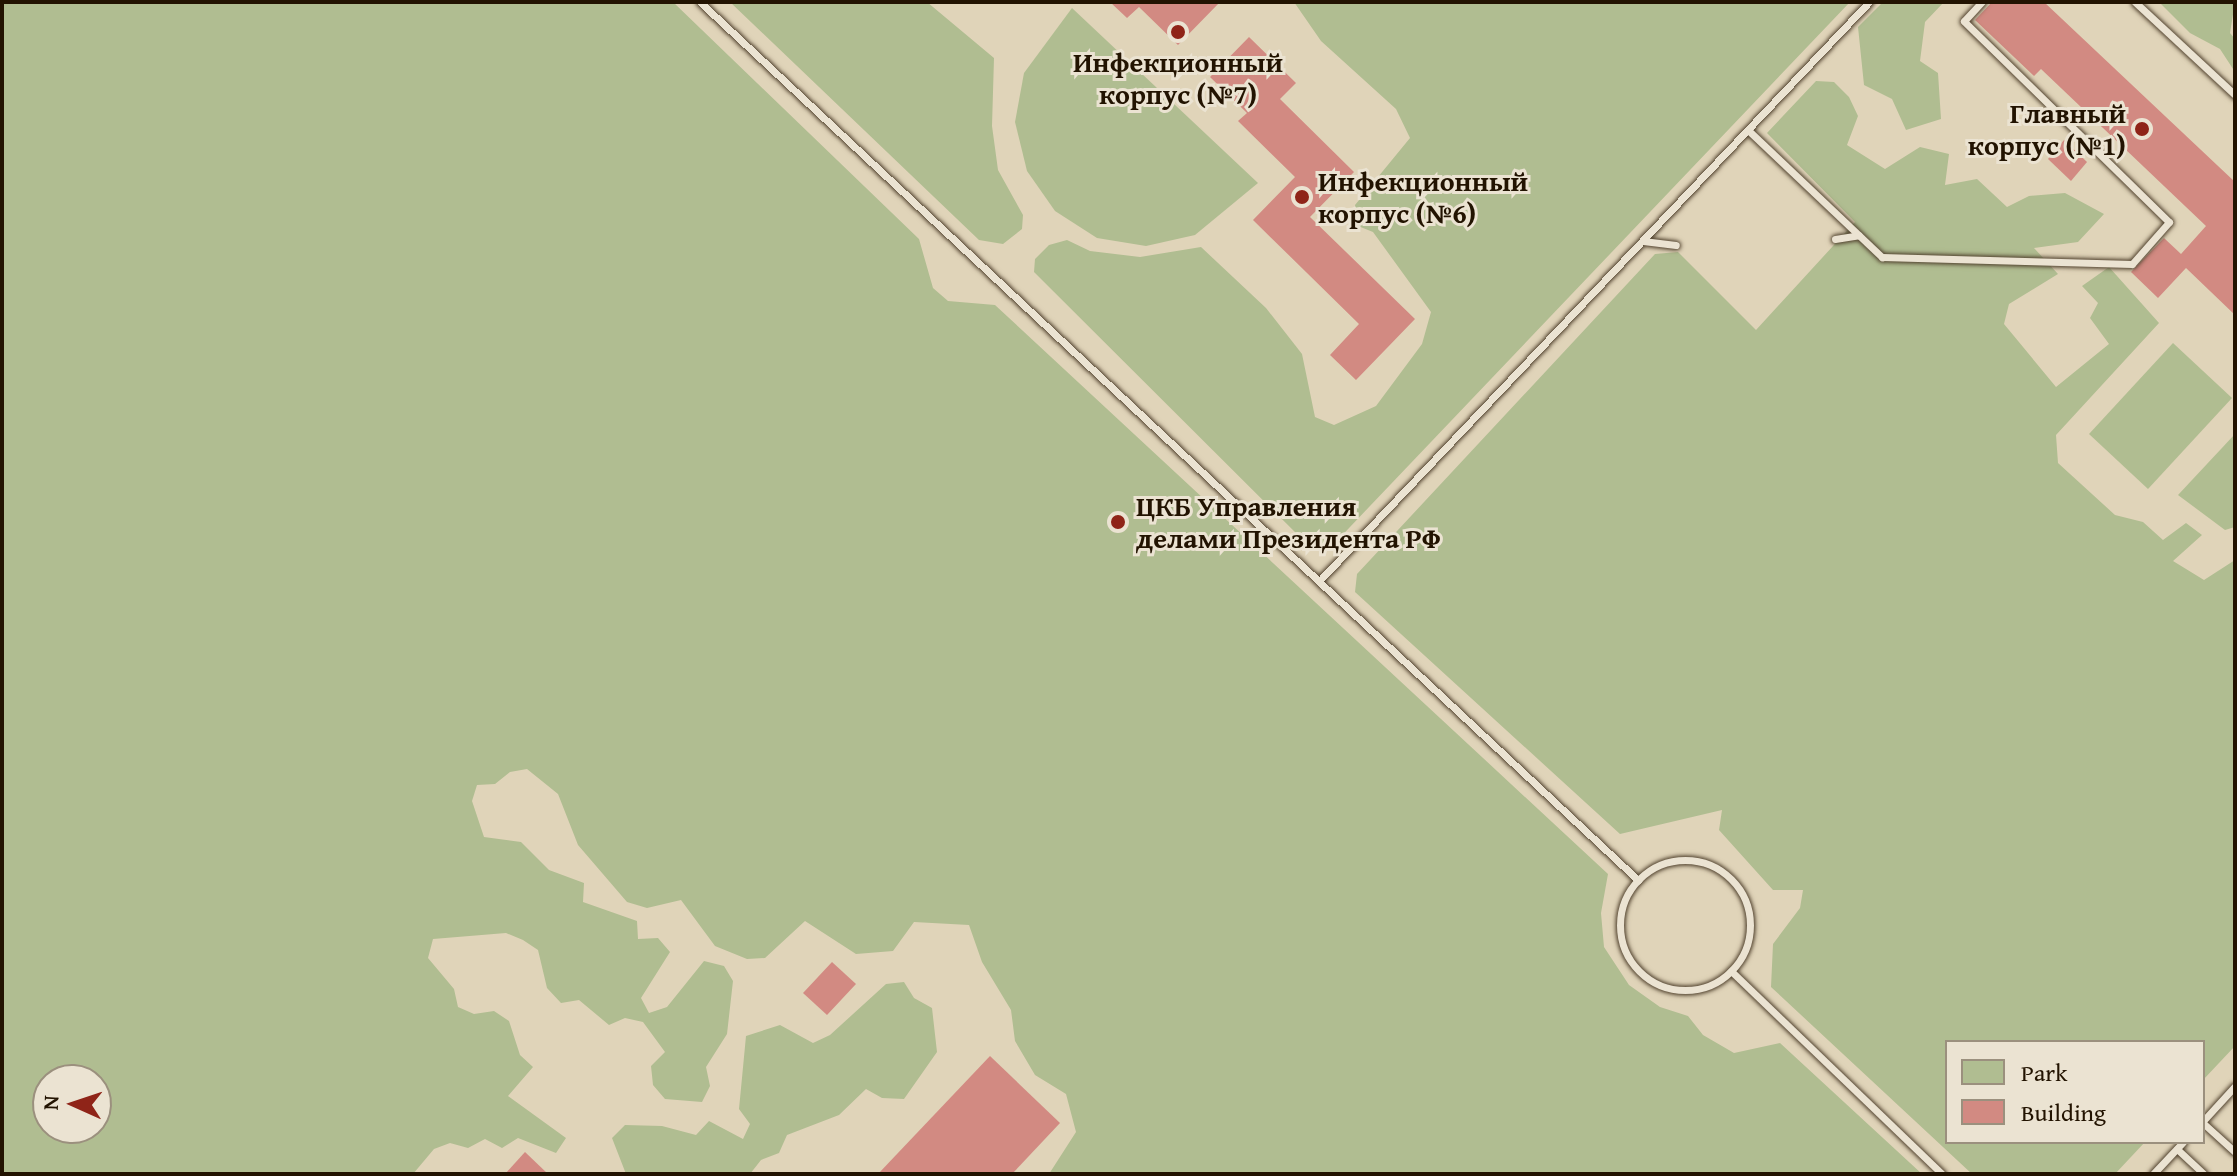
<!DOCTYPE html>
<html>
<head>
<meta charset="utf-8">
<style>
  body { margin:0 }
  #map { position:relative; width:2237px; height:1176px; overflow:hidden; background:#e0d4b9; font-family:"Gentium Book Plus",serif }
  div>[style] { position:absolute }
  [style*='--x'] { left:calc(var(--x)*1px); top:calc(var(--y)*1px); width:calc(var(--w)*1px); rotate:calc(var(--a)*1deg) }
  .green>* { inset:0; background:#b0bd91 }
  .building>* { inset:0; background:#d28a82 }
  .roads { filter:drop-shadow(0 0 2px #52432f) drop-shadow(0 0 2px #52432f) }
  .service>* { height:7px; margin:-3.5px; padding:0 3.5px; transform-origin:3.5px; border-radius:3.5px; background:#ebe3d2 }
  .service>.ring { margin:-3.5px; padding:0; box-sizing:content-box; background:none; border:7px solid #ebe3d2; border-radius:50% }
  .dots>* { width:22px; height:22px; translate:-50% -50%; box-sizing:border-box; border:4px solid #ebe3d2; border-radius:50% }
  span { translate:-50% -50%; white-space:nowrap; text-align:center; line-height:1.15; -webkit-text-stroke:6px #ebe3d2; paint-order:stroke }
  .poi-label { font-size:28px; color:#221301; font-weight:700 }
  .right { translate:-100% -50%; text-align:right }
  .left { translate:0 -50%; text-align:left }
  .frame { position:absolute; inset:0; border:4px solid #221301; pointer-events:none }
  .legend { position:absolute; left:1945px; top:1040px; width:260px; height:104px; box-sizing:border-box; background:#ebe3d2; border:2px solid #9b907e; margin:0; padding:10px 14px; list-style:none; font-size:24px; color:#221301 }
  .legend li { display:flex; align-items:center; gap:16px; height:40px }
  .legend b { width:40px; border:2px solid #9b907e }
  .north { position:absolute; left:32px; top:1064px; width:80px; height:80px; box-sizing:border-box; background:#ebe3d2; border:2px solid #9b907e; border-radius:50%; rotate:273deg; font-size:22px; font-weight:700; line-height:32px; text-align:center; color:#221301 }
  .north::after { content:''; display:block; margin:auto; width:28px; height:36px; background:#8f2418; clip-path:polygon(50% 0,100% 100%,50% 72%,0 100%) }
</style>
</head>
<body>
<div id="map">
  <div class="green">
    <div style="clip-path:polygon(evenodd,2px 2px,673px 2px,919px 239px,933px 288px,948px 301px,995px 305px,1608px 874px,1601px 913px,1604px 947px,1629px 985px,1660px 1007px,1688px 1016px,1703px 1035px,1734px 1053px,1780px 1043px,1922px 1174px,1049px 1174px,1076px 1132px,1066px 1094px,1035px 1075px,1015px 1041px,1011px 1010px,982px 962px,969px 925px,914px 922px,893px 951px,856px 954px,805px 921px,765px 958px,747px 959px,715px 946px,681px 900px,647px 908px,627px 902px,578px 845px,558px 794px,527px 769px,510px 772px,495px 784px,477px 785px,472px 801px,484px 837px,521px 842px,549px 870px,584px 883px,583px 902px,637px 921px,638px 939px,658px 938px,670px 952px,641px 998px,649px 1013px,667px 1007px,704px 961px,724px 966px,733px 981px,727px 1034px,706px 1067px,710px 1086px,702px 1102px,665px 1099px,653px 1085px,651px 1066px,665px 1052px,643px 1022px,625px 1018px,609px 1025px,579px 1000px,561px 1003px,547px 988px,538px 950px,523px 940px,506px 933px,433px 939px,428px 958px,454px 989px,458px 1007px,474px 1014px,494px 1011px,509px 1021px,520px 1055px,533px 1067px,508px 1096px,566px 1138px,556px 1153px,518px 1138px,502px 1148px,485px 1139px,468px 1148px,450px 1143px,434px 1149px,413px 1174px,2px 1174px,2px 2px,96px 1080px,96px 1128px,48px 1128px,48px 1080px,96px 1080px)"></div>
    <div style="clip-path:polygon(730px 2px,927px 2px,994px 58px,992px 126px,998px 170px,1023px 215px,1022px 229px,1003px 244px,979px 240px)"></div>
    <div style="clip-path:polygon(1294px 2px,1850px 2px,1330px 548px,1312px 549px,1034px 272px,1035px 259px,1049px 245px,1067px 240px,1090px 251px,1140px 257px,1201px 247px,1266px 308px,1302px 354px,1315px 417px,1334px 425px,1376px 406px,1422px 344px,1431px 312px,1373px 232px,1358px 226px,1355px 205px,1410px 138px,1396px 109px,1321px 41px)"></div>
    <div style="clip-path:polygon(1883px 2px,1944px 2px,1925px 22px,1920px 61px,1938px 73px,1941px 119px,1906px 130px,1892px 99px,1864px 85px,1858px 27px)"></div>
    <div style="clip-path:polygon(2159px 2px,2235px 2px,2230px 33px,2235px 39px,2235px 72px,2220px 49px,2190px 33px)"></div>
    <div style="clip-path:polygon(1072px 8px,1258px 183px,1195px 235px,1146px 246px,1097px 238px,1055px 211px,1027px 171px,1015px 122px,1024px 73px)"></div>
    <div style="clip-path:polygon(1816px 81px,1834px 82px,1849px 97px,1858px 116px,1847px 145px,1885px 169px,1920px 147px,1949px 154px,1945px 185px,1977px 179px,2007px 207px,2029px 196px,2065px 193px,2104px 214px,2078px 242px,2034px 248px,2058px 274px,2009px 304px,2004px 324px,2056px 387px,2109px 344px,2090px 318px,2098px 303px,2082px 286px,2109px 267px,2159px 323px,2056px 435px,2058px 463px,2115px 515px,2143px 522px,2163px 540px,2186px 523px,2202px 535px,2173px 561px,2204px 580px,2235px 560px,2235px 1046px,2203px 1080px,2203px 1042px,1947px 1042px,1947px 1142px,2145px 1142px,2115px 1174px,1972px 1174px,1771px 987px,1773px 944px,1800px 908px,1803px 890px,1773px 890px,1719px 830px,1722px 810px,1620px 834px,1355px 592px,1357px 574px,1655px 254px,1678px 252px,1756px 330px,1855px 222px,1767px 133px)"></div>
    <div style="clip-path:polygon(2173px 343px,2232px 398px,2148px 489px,2089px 434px)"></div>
    <div style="clip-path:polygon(2235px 434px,2235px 527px,2225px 530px,2178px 495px)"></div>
    <div style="clip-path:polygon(904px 982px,914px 998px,932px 1008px,937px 1052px,904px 1099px,882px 1098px,866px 1089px,839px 1115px,787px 1135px,779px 1153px,761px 1160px,750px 1174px,626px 1174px,612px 1138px,625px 1125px,662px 1126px,696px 1135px,709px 1121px,743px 1139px,750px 1124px,739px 1109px,746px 1036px,780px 1025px,813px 1043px,830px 1035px,886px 984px)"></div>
  </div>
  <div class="building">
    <div style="clip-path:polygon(1110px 2px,1220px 2px,1178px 45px,1139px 7px,1127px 18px)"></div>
    <div style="clip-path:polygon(1992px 2px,2044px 2px,2235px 182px,2235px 315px,2186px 268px,2158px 298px,2131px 272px,2164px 238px,2181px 254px,2206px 226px,2041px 69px,2034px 76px,1975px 20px)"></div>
    <div style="clip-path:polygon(1249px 37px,1296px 83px,1280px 99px,1354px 172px,1310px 217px,1415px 319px,1356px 380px,1330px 355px,1359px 324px,1253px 220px,1295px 177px,1238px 121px,1247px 113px,1210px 77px)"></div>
    <div style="clip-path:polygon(2064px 140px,2087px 162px,2071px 181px,2048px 159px)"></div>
    <div style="clip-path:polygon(832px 962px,856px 984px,827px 1015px,803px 993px)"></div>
    <div style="clip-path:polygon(990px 1056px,1060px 1123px,1012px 1174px,878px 1174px)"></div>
    <div style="clip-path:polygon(525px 1152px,548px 1174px,505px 1174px)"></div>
  </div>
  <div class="roads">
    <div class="service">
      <div style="--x:700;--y:2;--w:1285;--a:43.11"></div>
      <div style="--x:2135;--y:2;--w:137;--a:42.9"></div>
      <div style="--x:1748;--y:130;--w:185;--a:43.5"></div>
      <div style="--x:1882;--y:257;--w:250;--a:1.6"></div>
      <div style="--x:2132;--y:264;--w:56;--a:-48.6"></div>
      <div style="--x:2169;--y:222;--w:287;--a:-135.6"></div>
      <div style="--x:1964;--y:21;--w:26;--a:-47"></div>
      <div style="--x:1835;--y:239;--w:24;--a:-9"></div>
      <div style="--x:1643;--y:241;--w:33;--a:7"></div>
      <div style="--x:1321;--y:579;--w:796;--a:-46.48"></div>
      <div class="ring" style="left:1620px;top:860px;width:123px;height:123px"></div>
      <div style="--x:1731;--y:971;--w:293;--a:43.9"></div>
      <div style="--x:2203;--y:1121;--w:47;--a:-47.6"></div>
      <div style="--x:2203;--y:1123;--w:43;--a:42.2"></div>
      <div style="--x:2177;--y:1149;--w:37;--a:43"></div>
      <div style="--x:2153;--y:1174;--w:44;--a:-46.8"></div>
    </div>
  </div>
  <div class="dots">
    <div style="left:1178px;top:32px;background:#8f2418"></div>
    <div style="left:2142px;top:129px;background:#8f2418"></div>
    <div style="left:1302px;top:197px;background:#8f2418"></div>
    <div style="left:1118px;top:522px;background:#8f2418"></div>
  </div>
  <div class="poi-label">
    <span style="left:1178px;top:78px">Инфекционный<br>корпус (№7)</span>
    <span class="right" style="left:2126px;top:129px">Главный<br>корпус (№1)</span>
    <span class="left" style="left:1318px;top:197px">Инфекционный<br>корпус (№6)</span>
    <span class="left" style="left:1136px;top:522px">ЦКБ Управления<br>делами Президента РФ</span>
  </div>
  <div class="frame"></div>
  <ul class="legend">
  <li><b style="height:22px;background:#b0bd91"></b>Park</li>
  <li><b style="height:22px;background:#d28a82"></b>Building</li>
  </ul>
  <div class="north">N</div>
</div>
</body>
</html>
